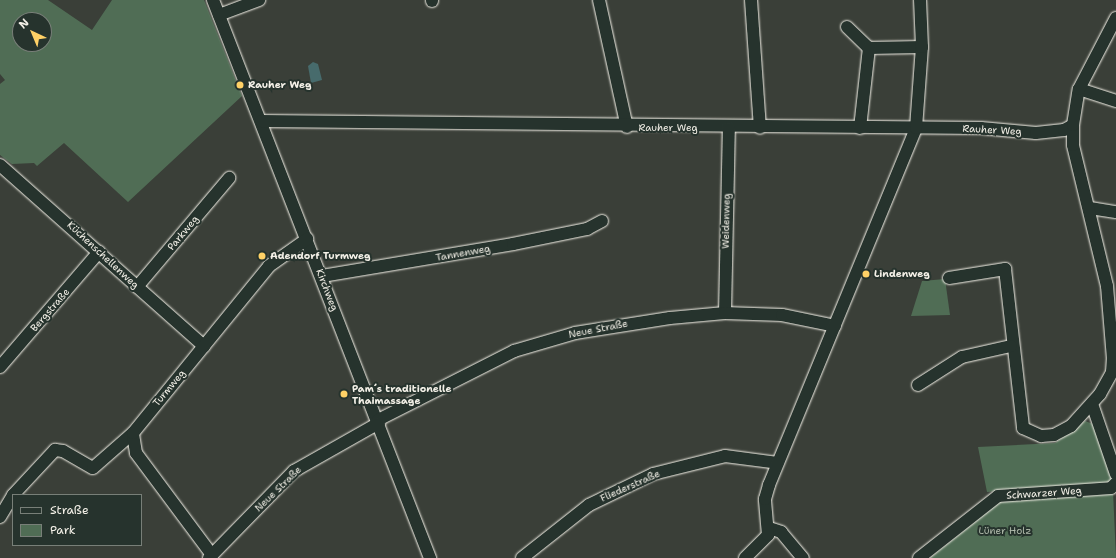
<!DOCTYPE html>
<html>
<head>
<meta charset="utf-8">
<style>
  body { margin:0 }
  #map { position:relative; width:1116px; height:558px; overflow:hidden; background:#3a3f38; font-family:"Shantell Sans",sans-serif }
  div>[style] { position:absolute }
  [style*='--x'] { left:calc(var(--x)*1px); top:calc(var(--y)*1px); width:calc(var(--w)*1px); rotate:calc(var(--a)*1deg) }
  .green>* { inset:0; background:#506d55 }
  .water>* { inset:0; background:#476b6c }
  .roads { filter:drop-shadow(0 0 1px #f4f1e8) drop-shadow(0 0 1px #f4f1e8) }
  .minor>* { height:12px; margin:-6px; padding:0 6px; transform-origin:6px; border-radius:6px; background:#26332d }
  .dots>* { width:11px; height:11px; translate:-50% -50%; box-sizing:border-box; border:2px solid #26332d; border-radius:50% }
  span { translate:-50% -50%; white-space:nowrap; text-align:center; line-height:1.15; -webkit-text-stroke:4px #26332d; paint-order:stroke }
  .poi-label { font-size:10px; color:#f4f1e8; font-weight:700 }
  .left { translate:0 -50%; text-align:left }
  .street-label { font-size:10px; color:#f4f1e8 }
  .park-label { font-size:10px; color:#b2bcad }
  .legend { position:absolute; left:12px; top:494px; width:130px; height:52px; box-sizing:border-box; background:#26332d; border:1px solid #787f78; margin:0; padding:5px 7px; list-style:none; font-size:12px; color:#f4f1e8 }
  .legend li { display:flex; align-items:center; gap:8px; height:20px }
  .legend b { width:20px; border:1px solid #787f78 }
  .north { position:absolute; left:12px; top:12px; width:40px; height:40px; box-sizing:border-box; background:#26332d; border:1px solid #787f78; border-radius:50%; rotate:316deg; font-size:11px; font-weight:700; line-height:16px; text-align:center; color:#f4f1e8 }
  .north::after { content:''; display:block; margin:auto; width:14px; height:18px; background:#ffd166; clip-path:polygon(50% 0,100% 100%,50% 72%,0 100%) }
</style>
</head>
<body>
<div id="map">
  <div class="green">
    <div style="clip-path:polygon(evenodd,0 0,48px 0,92px 30px,112px 0,204px 0,242px 96px,128px 202px,64px 143px,37px 166px,34px 163px,12px 164px,0 155px,0 84px,5px 80px,0 74px,0 0,20px 20px,44px 20px,44px 44px,20px 44px,20px 20px)"></div>
    <div style="clip-path:polygon(945px 279px,950px 315px,911px 316px,922px 281px)"></div>
    <div style="clip-path:polygon(1085px 421px,1093px 424px,1113px 479px,1110px 483px,987px 492px,978px 447px,1055px 443px)"></div>
    <div style="clip-path:polygon(1113px 491px,1116px 558px,930px 558px,990px 510px,996px 500px)"></div>
  </div>
  <div class="water">
    <div style="clip-path:polygon(313px 62px,318px 64px,322px 80px,311px 83px,308px 66px)"></div>
  </div>
  <div class="roads">
    <div class="minor">
      <div style="--x:213;--y:0;--w:599;--a:68.75"></div>
      <div style="--x:432;--y:0;--w:1;--a:90"></div>
      <div style="--x:599;--y:0;--w:130;--a:77.6"></div>
      <div style="--x:751;--y:0;--w:128;--a:86"></div>
      <div style="--x:219;--y:15;--w:43;--a:-20.6"></div>
      <div style="--x:847;--y:27;--w:30;--a:44"></div>
      <div style="--x:869;--y:48;--w:53;--a:-1.1"></div>
      <div style="--x:1079;--y:89;--w:39;--a:18"></div>
      <div style="--x:261;--y:121;--w:720;--a:0.56"></div>
      <div style="--x:981;--y:128;--w:55;--a:5.2"></div>
      <div style="--x:1036;--y:133;--w:28;--a:-6"></div>
      <div style="--x:1064;--y:130;--w:10;--a:-29"></div>
      <div style="--x:860;--y:128;--w:81;--a:-83.6"></div>
      <div style="--x:0;--y:165;--w:273;--a:41.6"></div>
      <div style="--x:1090;--y:208;--w:26;--a:9"></div>
      <div style="--x:322;--y:276;--w:194;--a:-9.5"></div>
      <div style="--x:513;--y:244;--w:76;--a:-11.5"></div>
      <div style="--x:587;--y:229;--w:17;--a:-28"></div>
      <div style="--x:949;--y:278;--w:57;--a:-9.1"></div>
      <div style="--x:1005;--y:269;--w:160;--a:83.5"></div>
      <div style="--x:1023;--y:428;--w:20;--a:24"></div>
      <div style="--x:1041;--y:436;--w:13;--a:-4"></div>
      <div style="--x:1054;--y:435;--w:19;--a:-28"></div>
      <div style="--x:1071;--y:426;--w:43;--a:-47.8"></div>
      <div style="--x:1100;--y:394;--w:25;--a:-61"></div>
      <div style="--x:1112;--y:372;--w:13;--a:-86"></div>
      <div style="--x:1113;--y:359;--w:73;--a:-94.7"></div>
      <div style="--x:1107;--y:286;--w:145;--a:-103.6"></div>
      <div style="--x:1073;--y:145;--w:20;--a:-90"></div>
      <div style="--x:1073;--y:125;--w:36;--a:-81"></div>
      <div style="--x:1079;--y:89;--w:80;--a:-62.5"></div>
      <div style="--x:137;--y:287;--w:143;--a:-49.8"></div>
      <div style="--x:725;--y:313;--w:185;--a:-88.8"></div>
      <div style="--x:0;--y:367;--w:152;--a:-49.3"></div>
      <div style="--x:918;--y:385;--w:52;--a:-32.5"></div>
      <div style="--x:962;--y:357;--w:50;--a:-12.7"></div>
      <div style="--x:1092;--y:404;--w:74;--a:71.1"></div>
      <div style="--x:378;--y:420;--w:153;--a:-26.9"></div>
      <div style="--x:514;--y:351;--w:64;--a:-16.4"></div>
      <div style="--x:575;--y:333;--w:96;--a:-9"></div>
      <div style="--x:670;--y:318;--w:55;--a:-5.2"></div>
      <div style="--x:725;--y:313;--w:57;--a:2"></div>
      <div style="--x:782;--y:315;--w:54;--a:11.7"></div>
      <div style="--x:13;--y:495;--w:62;--a:-47"></div>
      <div style="--x:55;--y:450;--w:8;--a:7"></div>
      <div style="--x:63;--y:451;--w:34;--a:30"></div>
      <div style="--x:93;--y:468;--w:53;--a:-41.2"></div>
      <div style="--x:0;--y:517;--w:26;--a:-59"></div>
      <div style="--x:769;--y:528;--w:13;--a:18"></div>
      <div style="--x:781;--y:532;--w:34;--a:50"></div>
      <div style="--x:212;--y:555;--w:127;--a:-126.7"></div>
      <div style="--x:136;--y:453;--w:20;--a:-99"></div>
      <div style="--x:133;--y:433;--w:215;--a:-50.8"></div>
      <div style="--x:269;--y:266;--w:47;--a:-35.4"></div>
      <div style="--x:209;--y:558;--w:122;--a:-45.7"></div>
      <div style="--x:294;--y:471;--w:98;--a:-29.5"></div>
      <div style="--x:522;--y:558;--w:85;--a:-38.3"></div>
      <div style="--x:589;--y:505;--w:71;--a:-25.8"></div>
      <div style="--x:653;--y:474;--w:74;--a:-14"></div>
      <div style="--x:725;--y:456;--w:53;--a:7.5"></div>
      <div style="--x:745;--y:558;--w:33;--a:-45"></div>
      <div style="--x:768;--y:535;--w:36;--a:-95"></div>
      <div style="--x:765;--y:499;--w:15;--a:-74"></div>
      <div style="--x:769;--y:485;--w:386;--a:-67.6"></div>
      <div style="--x:916;--y:128;--w:81;--a:-85.8"></div>
      <div style="--x:922;--y:47;--w:47;--a:-92.4"></div>
      <div style="--x:919;--y:558;--w:100;--a:-38.1"></div>
      <div style="--x:998;--y:496;--w:113;--a:-4"></div>
      <div style="--x:1111;--y:488;--w:7;--a:-45"></div>
    </div>
  </div>
  <div class="dots">
    <div style="left:240px;top:85px;background:#ffd166"></div>
    <div style="left:262px;top:256px;background:#ffd166"></div>
    <div style="left:866px;top:274px;background:#ffd166"></div>
    <div style="left:344px;top:394px;background:#ffd166"></div>
  </div>
  <div class="poi-label">
    <span class="left" style="left:248px;top:85px">Rauher Weg</span>
    <span class="left" style="left:270px;top:256px">Adendorf Turmweg</span>
    <span class="left" style="left:874px;top:274px">Lindenweg</span>
    <span class="left" style="left:352px;top:394px">Pam´s traditionelle<br>Thaimassage</span>
  </div>
  <div class="street-label">
    <span style="left:668px;top:128px">Rauher Weg</span>
    <span style="left:992px;top:130px;rotate:3deg">Rauher Weg</span>
    <span style="left:726px;top:221px;rotate:-89deg">Weidenweg</span>
    <span style="left:183px;top:233px;rotate:-50deg">Parkweg</span>
    <span style="left:463px;top:253px;rotate:-10deg">Tannenweg</span>
    <span style="left:103px;top:255px;rotate:43deg">Küchenschellenweg</span>
    <span style="left:327px;top:290px;rotate:69deg">Kirchweg</span>
    <span style="left:50px;top:310px;rotate:-49deg">Bergstraße</span>
    <span style="left:598px;top:329px;rotate:-11deg">Neue Straße</span>
    <span style="left:169px;top:388px;rotate:-50deg">Turmweg</span>
    <span style="left:630px;top:486px;rotate:-24deg">Fliederstraße</span>
    <span style="left:278px;top:489px;rotate:-44deg">Neue Straße</span>
    <span style="left:1044px;top:493px;rotate:-4deg">Schwarzer Weg</span>
  </div>
  <div class="park-label">
    <span style="left:1005px;top:531px">Lüner Holz</span>
  </div>
  <ul class="legend">
  <li><b style="height:5px;background:#26332d"></b>Straße</li>
  <li><b style="height:11px;background:#506d55"></b>Park</li>
  </ul>
  <div class="north">N</div>
</div>
</body>
</html>
